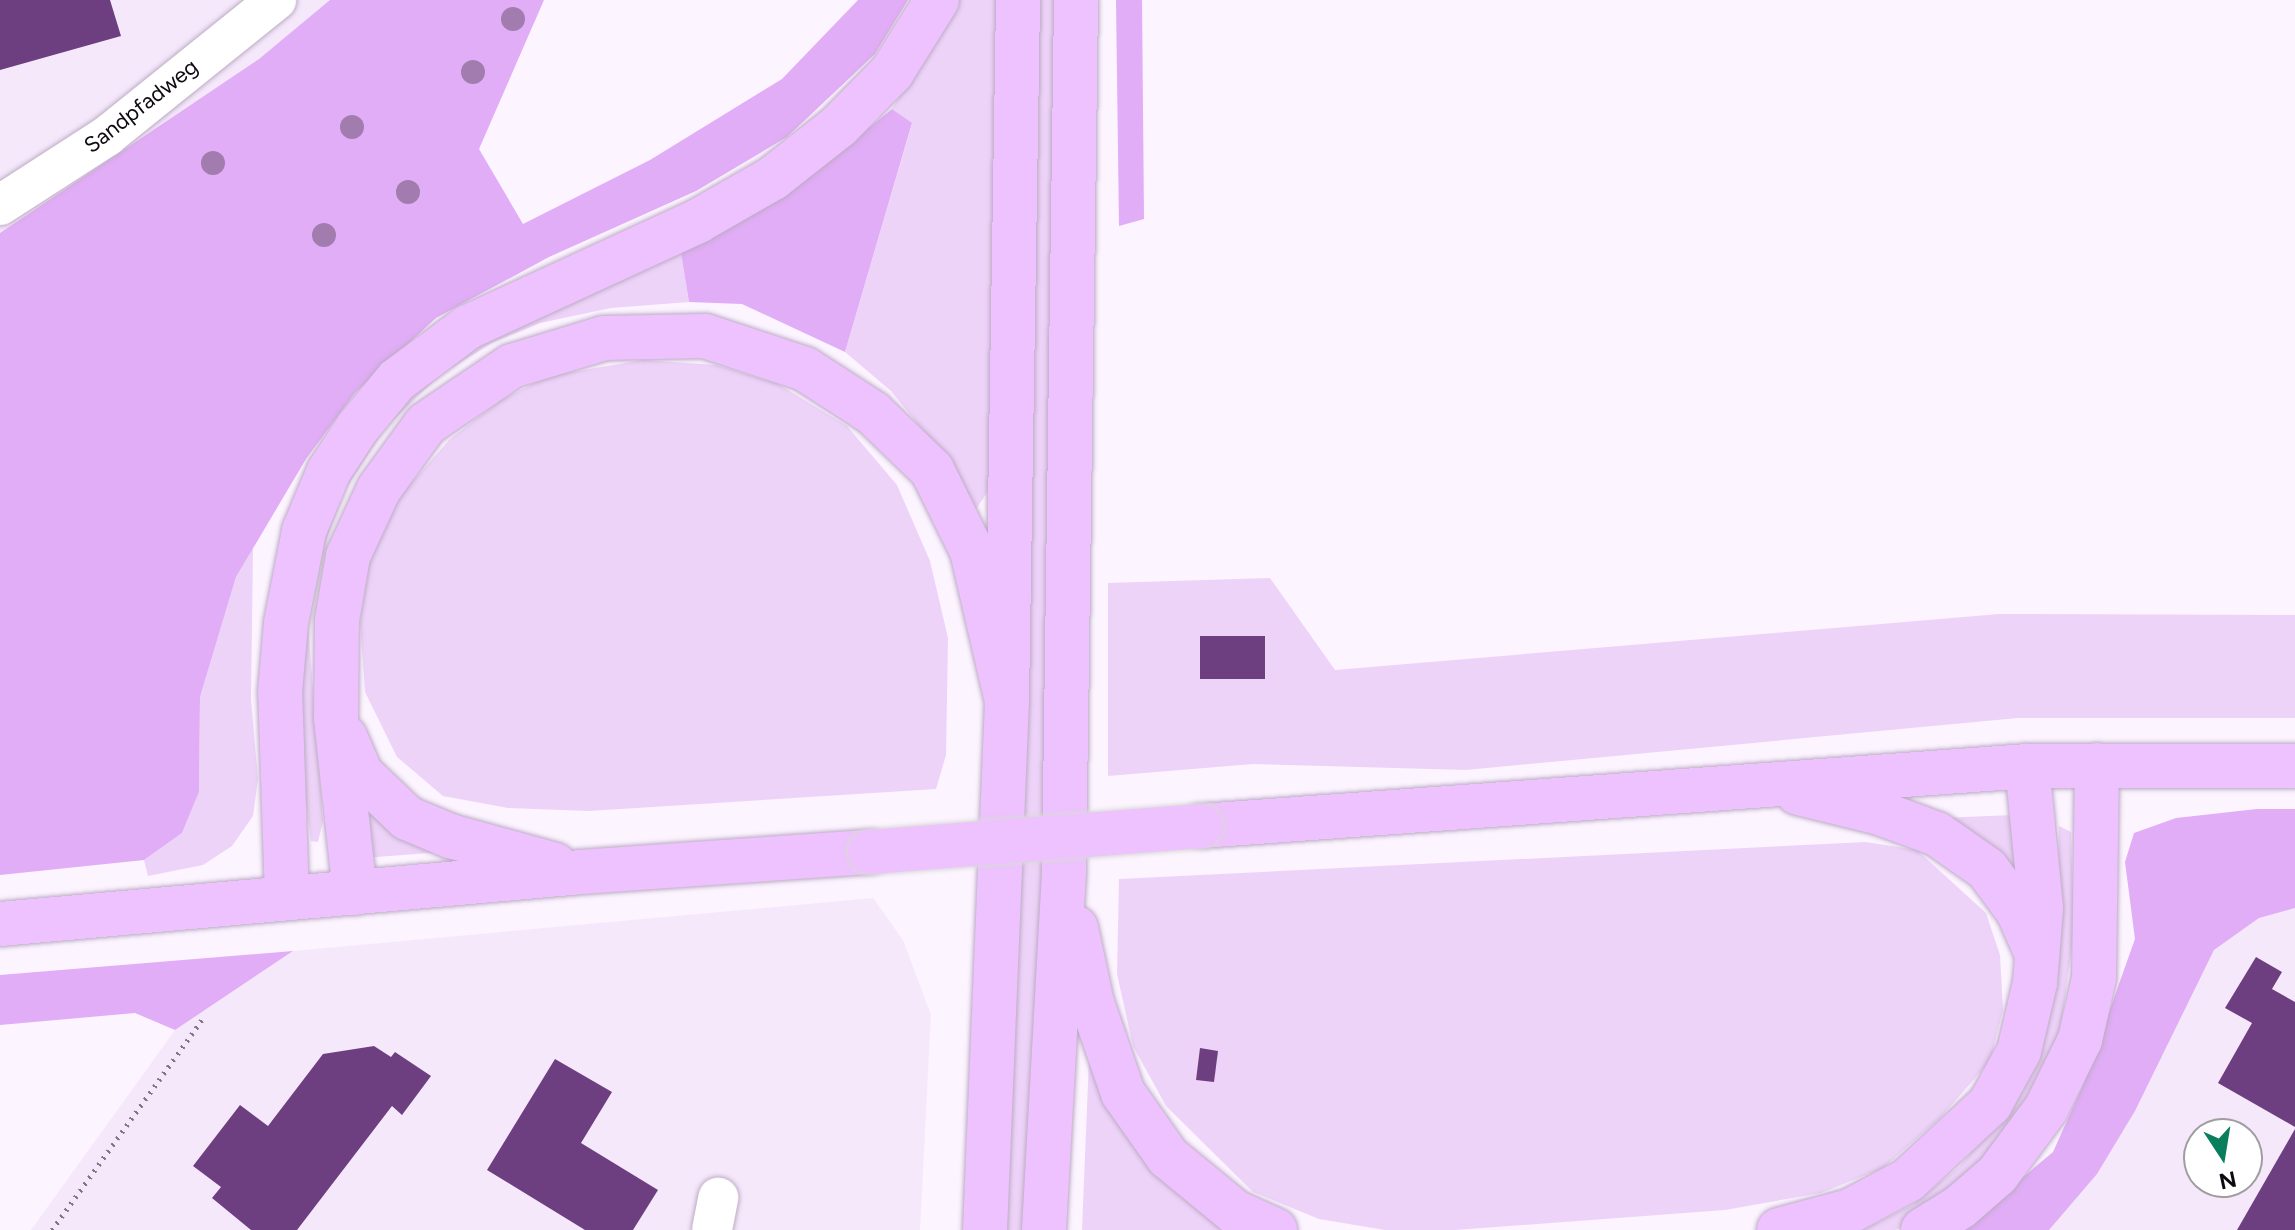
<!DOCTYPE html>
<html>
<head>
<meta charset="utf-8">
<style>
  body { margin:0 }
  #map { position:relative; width:2295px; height:1230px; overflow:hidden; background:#fcf4ff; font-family:Figtree,sans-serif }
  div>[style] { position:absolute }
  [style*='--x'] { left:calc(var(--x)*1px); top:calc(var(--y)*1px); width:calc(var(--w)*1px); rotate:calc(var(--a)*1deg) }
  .built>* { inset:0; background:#f5e8fb }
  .green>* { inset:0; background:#eed3f9 }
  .forest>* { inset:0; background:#e1adf6 }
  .building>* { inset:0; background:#6e3f80 }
  .path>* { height:5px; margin-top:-2.5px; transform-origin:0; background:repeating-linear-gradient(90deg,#7f7882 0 2px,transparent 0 8px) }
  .roads { filter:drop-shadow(0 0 2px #bcabc4) drop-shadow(0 0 2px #bcabc4) }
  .street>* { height:40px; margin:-20px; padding:0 20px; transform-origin:20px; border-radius:20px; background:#fff }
  .primary>* { height:44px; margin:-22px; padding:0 22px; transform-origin:22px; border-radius:22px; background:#edc2fe }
  .bridges { filter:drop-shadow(0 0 2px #d9d8d9) drop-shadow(0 0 2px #d9d8d9) }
  .primary-bridge>* { height:44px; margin:-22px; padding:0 22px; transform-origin:22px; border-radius:22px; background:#edc2fe }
  .trees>* { width:24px; height:24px; margin:-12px; border-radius:50%; background:#a27caf }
  span { translate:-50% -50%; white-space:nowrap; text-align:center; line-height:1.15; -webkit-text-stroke:8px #fff; paint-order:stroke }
  .street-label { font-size:22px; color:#0f0911 }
  .north { position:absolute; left:2183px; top:1118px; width:80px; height:80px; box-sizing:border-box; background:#fff; border:2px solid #9f9da0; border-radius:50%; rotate:168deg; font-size:22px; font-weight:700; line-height:32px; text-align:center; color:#0f0911 }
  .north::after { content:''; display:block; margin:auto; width:28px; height:36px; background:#087e5c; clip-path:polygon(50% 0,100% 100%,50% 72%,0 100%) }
</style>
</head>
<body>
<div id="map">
  <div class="built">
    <div style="clip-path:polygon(0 0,328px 0,329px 2px,259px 59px,0 233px)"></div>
    <div style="clip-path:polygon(873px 898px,903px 940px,931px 1015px,920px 1230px,31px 1230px,175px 1030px,293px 951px)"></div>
    <div style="clip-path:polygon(evenodd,2295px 908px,2295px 1230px,2049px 1230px,2097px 1174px,2135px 1111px,2214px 950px,2259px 918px,2295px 908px,2199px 1134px,2247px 1134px,2247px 1182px,2199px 1182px,2199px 1134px)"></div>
  </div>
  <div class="green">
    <div style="clip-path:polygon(956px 0,1000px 0,991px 487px,974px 512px,946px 459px,891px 391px,845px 352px,912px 124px,892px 109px)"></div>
    <div style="clip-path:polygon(1037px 0,1060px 0,1043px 897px,1025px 1230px,1005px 1230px)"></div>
    <div style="clip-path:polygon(681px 253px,689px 302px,611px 308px,540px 323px,492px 343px,440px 375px,384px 429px,343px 493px,319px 561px,308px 625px,323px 821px,318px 842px,311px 841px,295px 713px,308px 558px,364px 436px,484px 332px)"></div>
    <div style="clip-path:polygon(643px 360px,716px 365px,778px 384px,847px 426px,897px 485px,930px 561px,948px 638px,946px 755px,936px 789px,589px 811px,508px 808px,443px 796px,397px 757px,365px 692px,360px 622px,369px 562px,400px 496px,450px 439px,500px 401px,548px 376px)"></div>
    <div style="clip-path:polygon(253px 548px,251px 699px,258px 779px,253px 816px,232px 846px,203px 865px,148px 876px,144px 860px,182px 833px,199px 792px,200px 697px,236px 577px)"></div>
    <div style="clip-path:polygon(1270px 578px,1335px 670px,1999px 614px,2295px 615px,2295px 718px,2018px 718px,1466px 770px,1253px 764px,1108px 776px,1108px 583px)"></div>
    <div style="clip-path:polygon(357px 789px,467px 850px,364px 858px)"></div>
    <div style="clip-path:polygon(2012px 815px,2016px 887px,1942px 818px)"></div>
    <div style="clip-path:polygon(2059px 826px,2071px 832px,2074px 932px,2061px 1026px,2036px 1093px,1988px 1161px,1932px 1209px,1896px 1230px,1863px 1230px,1912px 1205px,1959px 1167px,1995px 1125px,2056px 947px)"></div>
    <div style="clip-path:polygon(1866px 842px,1917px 850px,1986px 913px,2000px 955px,2003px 1010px,1990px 1061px,1941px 1117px,1883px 1168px,1821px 1193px,1725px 1210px,1455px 1230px,1385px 1230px,1319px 1219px,1253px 1192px,1166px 1106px,1133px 1046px,1117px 974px,1119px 879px)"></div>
    <div style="clip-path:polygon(1089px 1058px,1229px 1230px,1082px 1230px)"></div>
  </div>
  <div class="forest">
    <div style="clip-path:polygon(330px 0,544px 0,479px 149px,523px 224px,650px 160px,782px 79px,858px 0,908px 0,875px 54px,787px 137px,696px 191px,549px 257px,436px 318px,355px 393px,306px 459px,236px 577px,200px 697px,199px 792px,182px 833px,144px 860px,0 875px,0 233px,259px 59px)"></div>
    <div style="clip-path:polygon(1116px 0,1142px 0,1144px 219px,1119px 226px)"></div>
    <div style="clip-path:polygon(892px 109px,912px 123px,845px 352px,742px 304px,689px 302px,681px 253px,814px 172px)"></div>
    <div style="clip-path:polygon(2257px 809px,2295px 809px,2295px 908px,2259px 918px,2214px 950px,2135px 1111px,2097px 1174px,2049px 1230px,1960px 1230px,2053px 1152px,2083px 1085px,2135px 939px,2125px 862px,2134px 833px,2176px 818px)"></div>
    <div style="clip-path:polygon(293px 951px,175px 1030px,135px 1013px,0 1025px,0 975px)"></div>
  </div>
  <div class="building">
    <div style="clip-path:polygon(0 0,110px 0,121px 36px,0 70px)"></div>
    <div style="clip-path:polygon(1200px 636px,1265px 636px,1265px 679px,1200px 679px)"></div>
    <div style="clip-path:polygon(2256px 957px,2282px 972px,2272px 989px,2295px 1002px,2295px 1127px,2218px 1083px,2252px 1023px,2225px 1008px)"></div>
    <div style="clip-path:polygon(374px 1046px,391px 1057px,395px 1052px,431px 1076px,402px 1115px,392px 1106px,297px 1230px,251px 1230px,212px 1198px,221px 1187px,193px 1166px,240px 1105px,268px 1126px,323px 1054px)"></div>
    <div style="clip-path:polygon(1200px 1048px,1218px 1051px,1214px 1082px,1196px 1080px)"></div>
    <div style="clip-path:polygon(555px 1059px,612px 1092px,581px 1143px,658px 1190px,633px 1230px,585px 1230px,487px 1170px)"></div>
    <div style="clip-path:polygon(2295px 1129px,2295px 1230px,2237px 1230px)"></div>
  </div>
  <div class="path">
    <div style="--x:52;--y:1230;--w:260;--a:-54.5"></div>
  </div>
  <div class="roads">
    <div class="street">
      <div style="--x:0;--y:205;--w:127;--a:-32.8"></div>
      <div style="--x:107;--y:136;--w:217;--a:-38.8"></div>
      <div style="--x:712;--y:1230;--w:33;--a:-79"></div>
    </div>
    <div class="primary">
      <div style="--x:345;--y:737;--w:40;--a:66.6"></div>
      <div style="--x:361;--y:774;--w:64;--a:43.7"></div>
      <div style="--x:407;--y:818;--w:47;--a:22.7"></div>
      <div style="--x:450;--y:836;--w:109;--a:15.4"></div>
      <div style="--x:1798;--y:793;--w:84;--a:13.7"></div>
      <div style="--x:1880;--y:813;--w:61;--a:20.2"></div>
      <div style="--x:1937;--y:834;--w:61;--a:35"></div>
      <div style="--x:1987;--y:869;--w:52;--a:53.6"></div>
      <div style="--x:2018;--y:911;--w:45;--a:66.3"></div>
      <div style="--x:1201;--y:826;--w:828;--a:-4.15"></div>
      <div style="--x:2027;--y:766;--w:268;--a:0"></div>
      <div style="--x:355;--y:893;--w:177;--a:-96.2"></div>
      <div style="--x:336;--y:717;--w:97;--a:-89.4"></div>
      <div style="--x:337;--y:620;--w:65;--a:-80.2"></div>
      <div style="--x:348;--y:556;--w:74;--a:-65.2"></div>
      <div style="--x:379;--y:489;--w:80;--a:-54.1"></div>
      <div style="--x:426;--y:424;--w:104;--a:-34"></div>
      <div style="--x:512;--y:366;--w:96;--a:-16.9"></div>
      <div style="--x:604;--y:338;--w:101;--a:-1.1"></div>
      <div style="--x:705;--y:336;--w:105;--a:18.3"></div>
      <div style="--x:805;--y:369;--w:81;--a:32.9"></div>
      <div style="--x:873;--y:413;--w:82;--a:44"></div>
      <div style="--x:932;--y:470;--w:90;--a:63.7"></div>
      <div style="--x:972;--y:551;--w:154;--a:76.9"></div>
      <div style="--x:287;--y:898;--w:206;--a:-91.9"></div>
      <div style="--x:280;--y:692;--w:69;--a:-85"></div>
      <div style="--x:286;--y:623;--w:94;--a:-78.9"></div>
      <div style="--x:304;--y:531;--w:65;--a:-67.4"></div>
      <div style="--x:329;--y:471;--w:53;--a:-56.6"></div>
      <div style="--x:358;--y:427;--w:61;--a:-50.3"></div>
      <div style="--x:397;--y:380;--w:89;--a:-36.7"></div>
      <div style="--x:468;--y:327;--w:253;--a:-24.7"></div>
      <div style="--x:698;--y:221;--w:86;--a:-29.8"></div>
      <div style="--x:773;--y:178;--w:84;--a:-38.2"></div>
      <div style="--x:839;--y:126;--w:76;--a:-45.5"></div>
      <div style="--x:892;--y:72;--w:85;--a:-58"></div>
      <div style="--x:0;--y:924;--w:583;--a:-5.11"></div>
      <div style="--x:581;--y:872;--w:290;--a:-4"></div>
      <div style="--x:1076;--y:928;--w:77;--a:78"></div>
      <div style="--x:1092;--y:1003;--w:95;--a:71"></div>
      <div style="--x:1123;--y:1093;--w:78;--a:54.9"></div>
      <div style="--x:1168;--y:1157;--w:87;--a:39.4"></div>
      <div style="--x:1235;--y:1212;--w:44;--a:24.2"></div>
      <div style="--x:985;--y:1230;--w:529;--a:-87.62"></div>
      <div style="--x:1007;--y:701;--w:701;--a:-89.1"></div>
      <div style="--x:1044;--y:1230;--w:360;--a:-86.8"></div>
      <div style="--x:1064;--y:871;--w:871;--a:-89.21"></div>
      <div style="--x:1779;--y:1230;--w:73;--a:-15"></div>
      <div style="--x:1850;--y:1211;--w:66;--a:-28.1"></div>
      <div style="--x:1908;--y:1180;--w:112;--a:-42.8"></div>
      <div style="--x:1990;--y:1104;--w:60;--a:-61.3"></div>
      <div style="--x:2019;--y:1051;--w:70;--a:-76.8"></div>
      <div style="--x:2035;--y:983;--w:75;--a:-85.4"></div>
      <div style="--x:2041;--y:908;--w:143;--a:-95.6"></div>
      <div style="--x:1923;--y:1230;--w:44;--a:-31.9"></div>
      <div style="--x:1960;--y:1207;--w:49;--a:-40.9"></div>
      <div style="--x:1997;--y:1175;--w:82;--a:-53.4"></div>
      <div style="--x:2046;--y:1109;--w:77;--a:-63.8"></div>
      <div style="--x:2080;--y:1040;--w:64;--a:-77.3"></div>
      <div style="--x:2094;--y:978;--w:213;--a:-89.2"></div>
    </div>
  </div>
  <div class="bridges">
    <div class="primary-bridge">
      <div style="--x:870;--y:852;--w:332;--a:-4.5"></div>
    </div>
  </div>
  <div class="trees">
    <div style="left:513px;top:19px"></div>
    <div style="left:473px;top:72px"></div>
    <div style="left:352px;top:127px"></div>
    <div style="left:213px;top:163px"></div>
    <div style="left:408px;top:192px"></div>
    <div style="left:324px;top:235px"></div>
  </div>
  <div class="street-label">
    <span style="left:141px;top:106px;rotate:-38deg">Sandpfadweg</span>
  </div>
  <div class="north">N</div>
</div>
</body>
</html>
